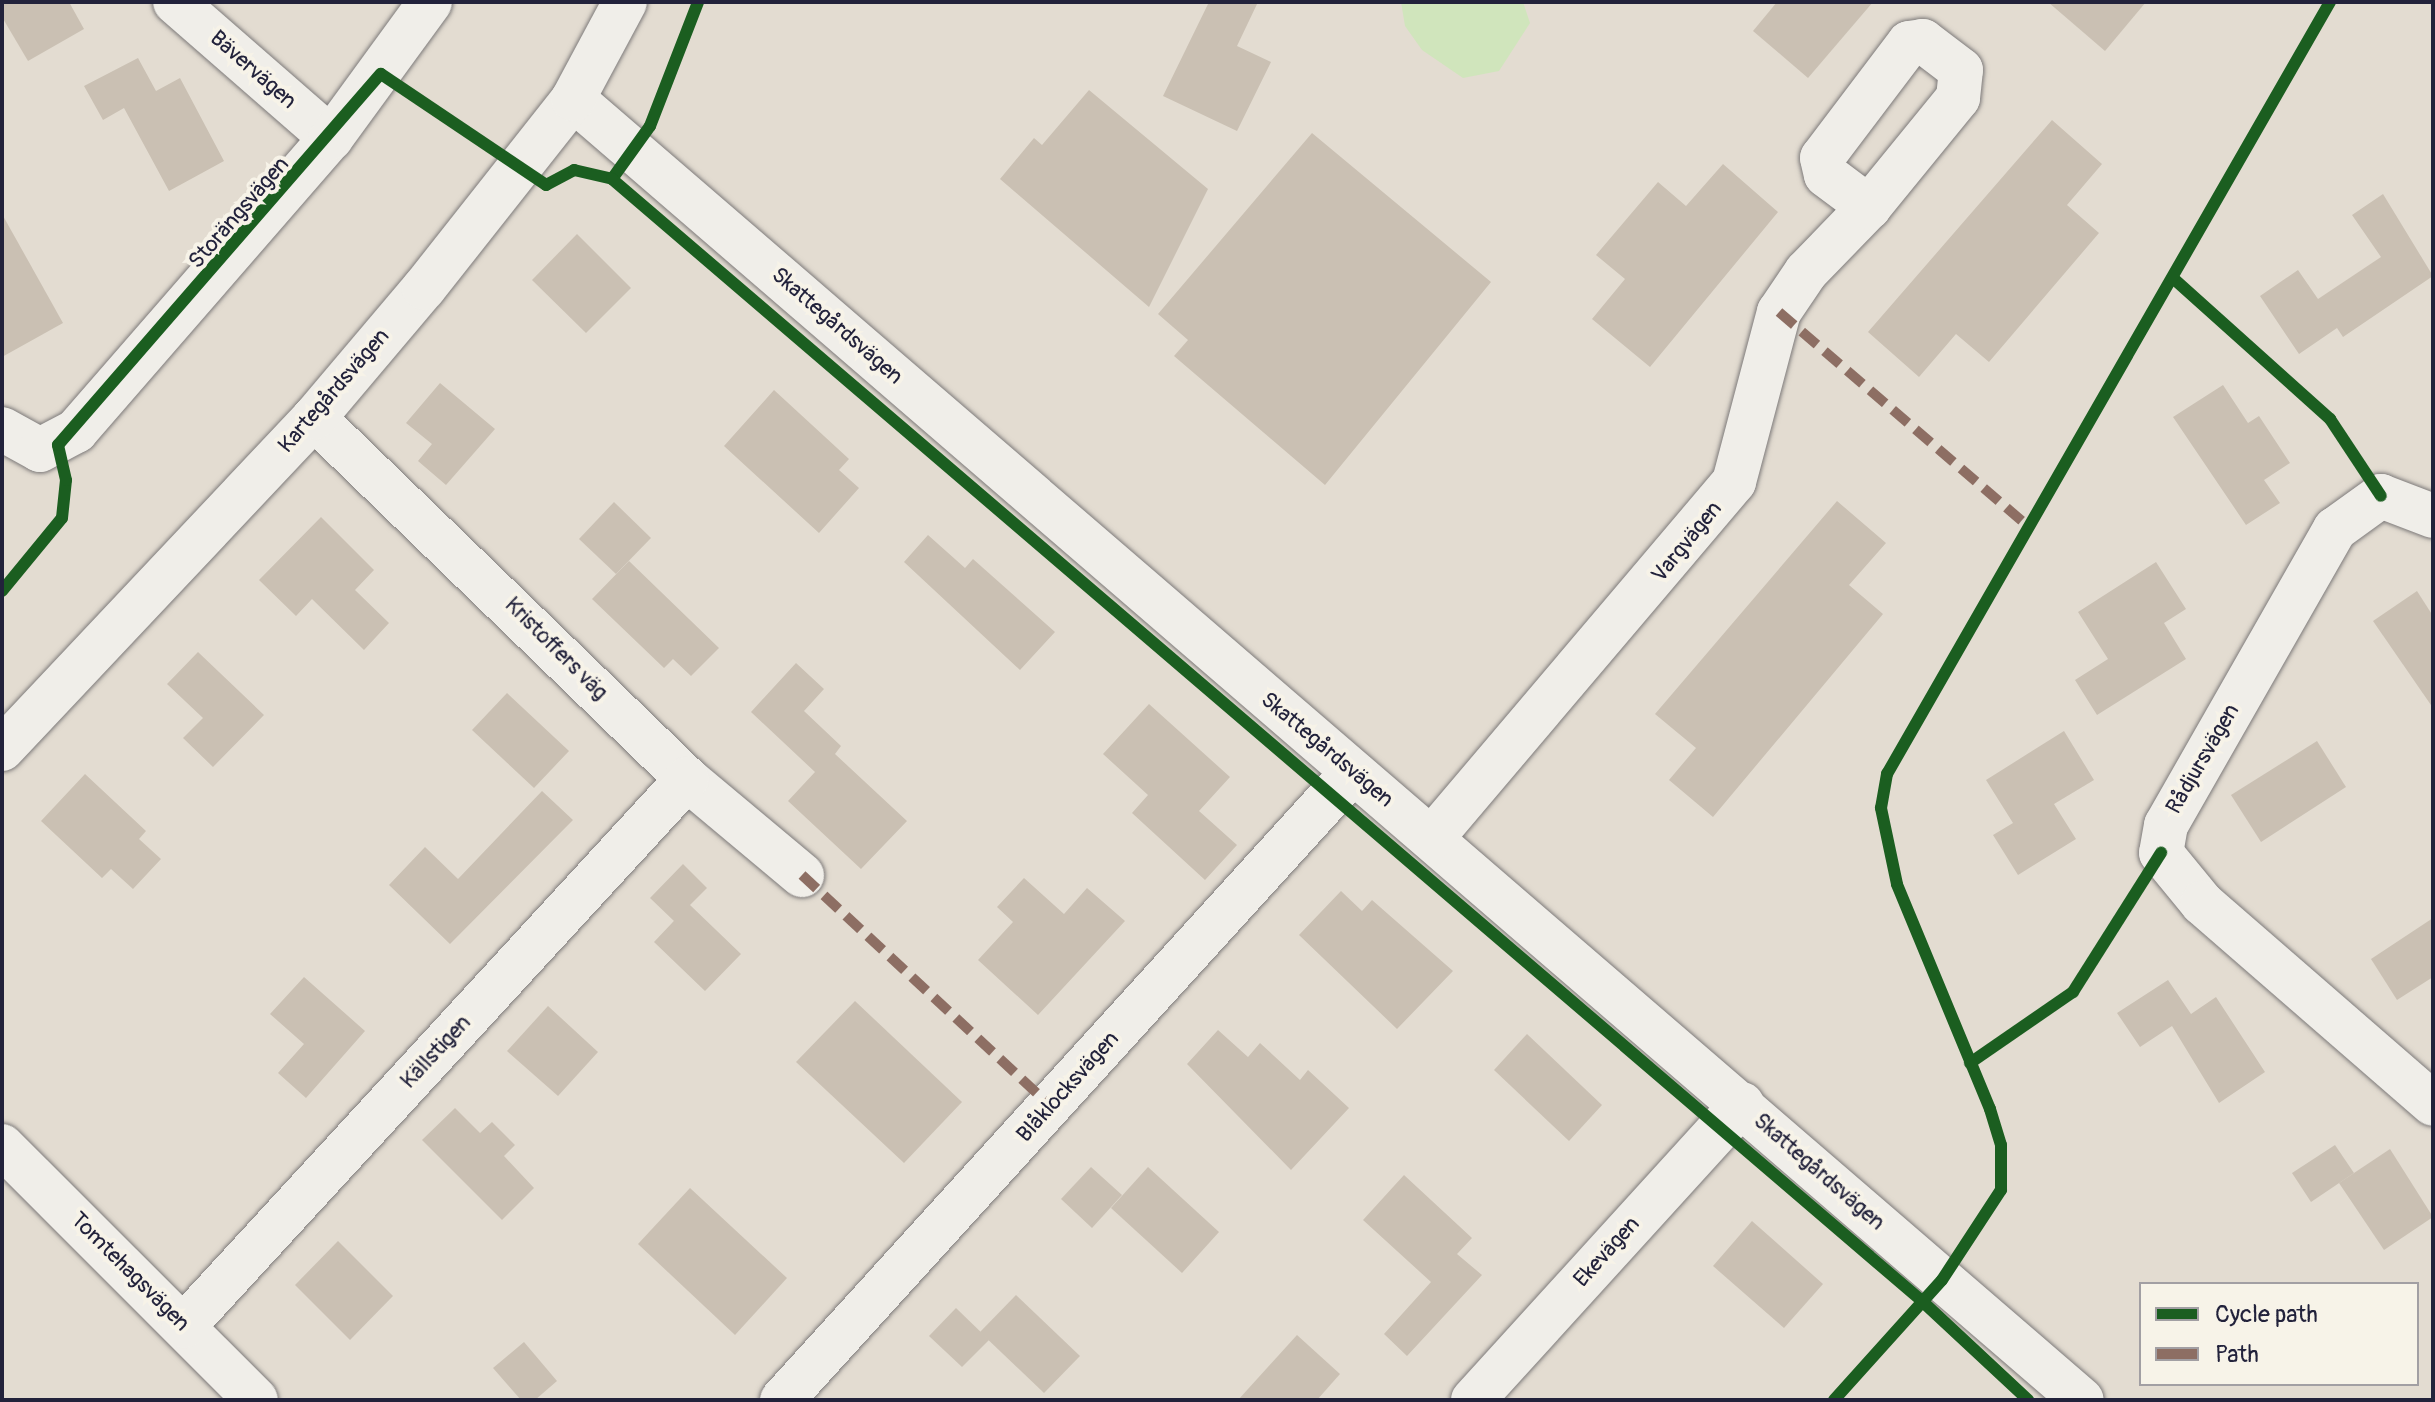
<!DOCTYPE html>
<html>
<head>
<meta charset="utf-8">
<style>
  body { margin:0 }
  #map { position:relative; width:2435px; height:1402px; overflow:hidden; background:#e3dcd1; font-family:Pangolin,sans-serif }
  div>[style] { position:absolute }
  [style*='--x'] { left:calc(var(--x)*1px); top:calc(var(--y)*1px); width:calc(var(--w)*1px); rotate:calc(var(--a)*1deg) }
  .green>* { inset:0; background:#d0e5bc }
  .building>* { inset:0; background:#cac0b3 }
  .roads { filter:drop-shadow(0 0 2px #7d7a7a) drop-shadow(0 0 2px #7d7a7a) }
  .minor>* { height:44px; margin:-22px; padding:0 22px; transform-origin:22px; border-radius:22px; background:#f0eee9 }
  .quiet>* { height:10px; margin-top:-5px; transform-origin:0; background:repeating-linear-gradient(90deg,#8d6e63 0 20px,transparent 0 30px) }
  .cycleway>* { height:12px; margin:-6px; padding:0 6px; transform-origin:6px; border-radius:6px; background:#1b5e20 }
  span { translate:-50% -50%; white-space:nowrap; text-align:center; line-height:1.15; -webkit-text-stroke:8px #f7f3e8; paint-order:stroke }
  .street-label { font-size:22px; color:#22223b }
  .frame { position:absolute; inset:0; border:4px solid #22223b; pointer-events:none }
  .legend { position:absolute; left:2139px; top:1282px; width:280px; height:104px; box-sizing:border-box; background:#f7f3e8; border:2px solid #a29fa3; margin:0; padding:10px 14px; list-style:none; font-size:24px; color:#22223b }
  .legend li { display:flex; align-items:center; gap:16px; height:40px }
  .legend b { width:40px; border:2px solid #a29fa3 }
</style>
</head>
<body>
<div id="map">
  <div class="green">
    <div style="clip-path:polygon(1401px 2px,1523px 2px,1530px 23px,1499px 71px,1463px 78px,1422px 50px,1405px 26px)"></div>
  </div>
  <div class="building">
    <div style="clip-path:polygon(2px 2px,69px 2px,84px 29px,28px 61px,2px 17px)"></div>
    <div style="clip-path:polygon(1209px 2px,1258px 2px,1237px 46px,1271px 62px,1237px 131px,1163px 96px)"></div>
    <div style="clip-path:polygon(1777px 2px,1873px 2px,1808px 78px,1753px 31px)"></div>
    <div style="clip-path:polygon(2048px 2px,2146px 2px,2105px 51px)"></div>
    <div style="clip-path:polygon(138px 58px,156px 91px,180px 78px,224px 161px,169px 191px,124px 108px,103px 120px,84px 86px)"></div>
    <div style="clip-path:polygon(1089px 90px,1208px 189px,1149px 307px,1000px 179px,1034px 138px,1042px 145px)"></div>
    <div style="clip-path:polygon(2052px 120px,2102px 164px,2067px 205px,2099px 233px,1989px 362px,1956px 334px,1919px 377px,1868px 332px)"></div>
    <div style="clip-path:polygon(1312px 133px,1491px 282px,1325px 485px,1174px 356px,1188px 340px,1158px 314px)"></div>
    <div style="clip-path:polygon(1723px 164px,1778px 212px,1650px 367px,1592px 319px,1625px 279px,1596px 255px,1658px 182px,1686px 206px)"></div>
    <div style="clip-path:polygon(2383px 194px,2433px 276px,2343px 337px,2337px 328px,2299px 354px,2260px 296px,2298px 270px,2318px 299px,2381px 257px,2352px 215px)"></div>
    <div style="clip-path:polygon(2px 214px,63px 323px,2px 357px)"></div>
    <div style="clip-path:polygon(577px 234px,631px 288px,586px 333px,532px 280px)"></div>
    <div style="clip-path:polygon(440px 383px,495px 429px,446px 485px,418px 461px,432px 444px,406px 423px)"></div>
    <div style="clip-path:polygon(2223px 385px,2248px 423px,2259px 416px,2290px 463px,2264px 480px,2280px 503px,2246px 525px,2173px 417px)"></div>
    <div style="clip-path:polygon(774px 390px,849px 459px,839px 470px,859px 488px,819px 533px,724px 446px)"></div>
    <div style="clip-path:polygon(1837px 501px,1886px 543px,1849px 585px,1883px 614px,1713px 817px,1669px 780px,1696px 748px,1655px 714px)"></div>
    <div style="clip-path:polygon(614px 502px,651px 538px,616px 574px,579px 539px)"></div>
    <div style="clip-path:polygon(321px 517px,374px 570px,355px 590px,389px 623px,364px 650px,312px 599px,296px 616px,259px 580px)"></div>
    <div style="clip-path:polygon(928px 535px,965px 568px,973px 559px,1055px 632px,1020px 670px,904px 562px)"></div>
    <div style="clip-path:polygon(629px 561px,719px 648px,691px 676px,673px 659px,664px 668px,592px 599px)"></div>
    <div style="clip-path:polygon(2156px 562px,2186px 609px,2164px 623px,2186px 659px,2097px 715px,2075px 680px,2108px 659px,2078px 612px)"></div>
    <div style="clip-path:polygon(2417px 591px,2433px 616px,2433px 708px,2373px 621px)"></div>
    <div style="clip-path:polygon(198px 652px,264px 715px,213px 767px,183px 738px,203px 718px,167px 684px)"></div>
    <div style="clip-path:polygon(796px 663px,824px 689px,804px 711px,841px 746px,835px 754px,907px 821px,861px 869px,788px 801px,815px 772px,751px 712px)"></div>
    <div style="clip-path:polygon(507px 693px,569px 751px,534px 788px,472px 730px)"></div>
    <div style="clip-path:polygon(1149px 704px,1230px 777px,1199px 811px,1237px 845px,1205px 880px,1132px 813px,1148px 795px,1103px 754px)"></div>
    <div style="clip-path:polygon(2064px 731px,2094px 780px,2054px 804px,2076px 839px,2018px 875px,1993px 835px,2013px 823px,1986px 780px)"></div>
    <div style="clip-path:polygon(2317px 741px,2346px 787px,2261px 842px,2231px 795px)"></div>
    <div style="clip-path:polygon(85px 774px,146px 831px,139px 839px,161px 859px,133px 889px,111px 869px,102px 878px,41px 821px)"></div>
    <div style="clip-path:polygon(542px 791px,573px 820px,450px 944px,389px 885px,425px 847px,458px 879px)"></div>
    <div style="clip-path:polygon(683px 864px,707px 888px,690px 905px,741px 954px,705px 991px,654px 942px,689px 905px,674px 921px,650px 898px)"></div>
    <div style="clip-path:polygon(1024px 878px,1064px 914px,1087px 888px,1125px 921px,1038px 1015px,978px 960px,1013px 922px,997px 907px)"></div>
    <div style="clip-path:polygon(1341px 891px,1362px 911px,1372px 900px,1453px 971px,1397px 1029px,1299px 935px)"></div>
    <div style="clip-path:polygon(2433px 918px,2433px 977px,2397px 1000px,2371px 959px)"></div>
    <div style="clip-path:polygon(304px 977px,365px 1031px,306px 1098px,278px 1073px,304px 1044px,270px 1014px)"></div>
    <div style="clip-path:polygon(2168px 980px,2191px 1014px,2216px 997px,2265px 1072px,2219px 1103px,2172px 1026px,2140px 1047px,2117px 1013px)"></div>
    <div style="clip-path:polygon(855px 1001px,962px 1102px,904px 1163px,796px 1062px)"></div>
    <div style="clip-path:polygon(548px 1006px,598px 1052px,558px 1096px,507px 1051px)"></div>
    <div style="clip-path:polygon(1218px 1030px,1248px 1057px,1260px 1043px,1300px 1080px,1308px 1070px,1349px 1108px,1291px 1170px,1187px 1064px)"></div>
    <div style="clip-path:polygon(1527px 1034px,1602px 1105px,1569px 1141px,1494px 1070px)"></div>
    <div style="clip-path:polygon(455px 1108px,480px 1133px,492px 1122px,515px 1145px,504px 1156px,534px 1188px,502px 1220px,422px 1140px)"></div>
    <div style="clip-path:polygon(2335px 1145px,2354px 1173px,2311px 1202px,2292px 1173px)"></div>
    <div style="clip-path:polygon(2390px 1149px,2433px 1217px,2384px 1250px,2339px 1183px)"></div>
    <div style="clip-path:polygon(1091px 1167px,1122px 1195px,1092px 1228px,1061px 1199px)"></div>
    <div style="clip-path:polygon(1148px 1167px,1219px 1232px,1182px 1273px,1111px 1208px)"></div>
    <div style="clip-path:polygon(1404px 1175px,1472px 1238px,1457px 1254px,1482px 1275px,1407px 1356px,1384px 1334px,1431px 1282px,1363px 1220px)"></div>
    <div style="clip-path:polygon(690px 1188px,787px 1278px,735px 1335px,638px 1244px)"></div>
    <div style="clip-path:polygon(1752px 1221px,1823px 1284px,1784px 1328px,1713px 1266px)"></div>
    <div style="clip-path:polygon(338px 1241px,393px 1296px,350px 1340px,295px 1285px)"></div>
    <div style="clip-path:polygon(1016px 1295px,1080px 1356px,1044px 1393px,980px 1332px)"></div>
    <div style="clip-path:polygon(956px 1308px,989px 1340px,962px 1367px,929px 1336px)"></div>
    <div style="clip-path:polygon(1297px 1335px,1340px 1374px,1317px 1400px,1238px 1400px)"></div>
    <div style="clip-path:polygon(524px 1342px,557px 1381px,535px 1400px,521px 1400px,493px 1368px)"></div>
  </div>
  <div class="roads">
    <div class="minor">
      <div style="--x:175;--y:2;--w:207;--a:41.1"></div>
      <div style="--x:573;--y:99;--w:1992;--a:40.77"></div>
      <div style="--x:314;--y:418;--w:519;--a:44.06"></div>
      <div style="--x:687;--y:779;--w:150;--a:39.9"></div>
      <div style="--x:2;--y:429;--w:43;--a:28.9"></div>
      <div style="--x:40;--y:450;--w:41;--a:-27.8"></div>
      <div style="--x:76;--y:431;--w:388;--a:-49"></div>
      <div style="--x:331;--y:138;--w:168;--a:-53.9"></div>
      <div style="--x:2433;--y:516;--w:56;--a:-159"></div>
      <div style="--x:2381;--y:496;--w:57;--a:144.3"></div>
      <div style="--x:2335;--y:529;--w:341;--a:119.7"></div>
      <div style="--x:2166;--y:825;--w:28;--a:100"></div>
      <div style="--x:2161;--y:853;--w:65;--a:50.6"></div>
      <div style="--x:2202;--y:903;--w:306;--a:41"></div>
      <div style="--x:2;--y:749;--w:455;--a:-46.7"></div>
      <div style="--x:314;--y:418;--w:170;--a:-49.8"></div>
      <div style="--x:424;--y:288;--w:241;--a:-51.7"></div>
      <div style="--x:573;--y:99;--w:110;--a:-61.8"></div>
      <div style="--x:1432;--y:838;--w:467;--a:-49.7"></div>
      <div style="--x:1734;--y:482;--w:176;--a:-75.2"></div>
      <div style="--x:1779;--y:312;--w:48;--a:-56"></div>
      <div style="--x:1806;--y:272;--w:91;--a:-45.9"></div>
      <div style="--x:1869;--y:207;--w:141;--a:-50.8"></div>
      <div style="--x:1958;--y:98;--w:28;--a:-84"></div>
      <div style="--x:1961;--y:70;--w:48;--a:-142.7"></div>
      <div style="--x:1923;--y:41;--w:14;--a:172"></div>
      <div style="--x:1909;--y:43;--w:144;--a:127.1"></div>
      <div style="--x:1822;--y:158;--w:17;--a:77"></div>
      <div style="--x:1826;--y:175;--w:54;--a:36.7"></div>
      <div style="--x:2;--y:1146;--w:359;--a:45"></div>
      <div style="--x:184;--y:1326;--w:743;--a:-47.4"></div>
      <div style="--x:782;--y:1400;--w:847;--a:-47.73"></div>
      <div style="--x:1473;--y:1400;--w:400;--a:-47.7"></div>
    </div>
  </div>
  <div class="quiet">
    <div style="--x:1779;--y:312;--w:327;--a:40.7"></div>
    <div style="--x:802;--y:875;--w:340;--a:42.9"></div>
  </div>
  <div class="cycleway">
    <div style="--x:612;--y:179;--w:65;--a:-54.4"></div>
    <div style="--x:650;--y:126;--w:133;--a:-68.8"></div>
    <div style="--x:2174;--y:279;--w:210;--a:41.9"></div>
    <div style="--x:2330;--y:419;--w:92;--a:56.5"></div>
    <div style="--x:2;--y:591;--w:94;--a:-50.6"></div>
    <div style="--x:62;--y:518;--w:38;--a:-84"></div>
    <div style="--x:66;--y:480;--w:36;--a:-103"></div>
    <div style="--x:58;--y:445;--w:492;--a:-49"></div>
    <div style="--x:381;--y:74;--w:199;--a:33.9"></div>
    <div style="--x:546;--y:185;--w:32;--a:-28"></div>
    <div style="--x:574;--y:170;--w:39;--a:13"></div>
    <div style="--x:612;--y:179;--w:1726;--a:40.58"></div>
    <div style="--x:1923;--y:1302;--w:144;--a:43"></div>
    <div style="--x:1970;--y:1063;--w:125;--a:-34.6"></div>
    <div style="--x:2073;--y:992;--w:165;--a:-57.7"></div>
    <div style="--x:1834;--y:1400;--w:161;--a:-48"></div>
    <div style="--x:1942;--y:1280;--w:108;--a:-56.8"></div>
    <div style="--x:2001;--y:1190;--w:45;--a:-90"></div>
    <div style="--x:2001;--y:1145;--w:38;--a:-107"></div>
    <div style="--x:1990;--y:1109;--w:243;--a:-112.5"></div>
    <div style="--x:1897;--y:884;--w:78;--a:-101.9"></div>
    <div style="--x:1881;--y:808;--w:35;--a:-80"></div>
    <div style="--x:1887;--y:774;--w:890;--a:-60.15"></div>
  </div>
  <div class="street-label">
    <span style="left:253px;top:70px;rotate:41deg">Bävervägen</span>
    <span style="left:239px;top:213px;rotate:-49deg">Storängsvägen</span>
    <span style="left:837px;top:326px;rotate:41deg">Skattegårdsvägen</span>
    <span style="left:334px;top:391px;rotate:-49deg">Kartegårdsvägen</span>
    <span style="left:1687px;top:542px;rotate:-51deg">Vargvägen</span>
    <span style="left:556px;top:649px;rotate:45deg">Kristoffers väg</span>
    <span style="left:1327px;top:750px;rotate:40deg">Skattegårdsvägen</span>
    <span style="left:2203px;top:759px;rotate:-60deg">Rådjursvägen</span>
    <span style="left:436px;top:1052px;rotate:-47deg">Källstigen</span>
    <span style="left:1068px;top:1087px;rotate:-48deg">Blåklocksvägen</span>
    <span style="left:1819px;top:1172px;rotate:41deg">Skattegårdsvägen</span>
    <span style="left:1607px;top:1252px;rotate:-48deg">Ekevägen</span>
    <span style="left:130px;top:1272px;rotate:45deg">Tomtehagsvägen</span>
  </div>
  <div class="frame"></div>
  <ul class="legend">
  <li><b style="height:10px;background:#1b5e20"></b>Cycle path</li>
  <li><b style="height:10px;background:#8d6e63"></b>Path</li>
  </ul>
</div>
</body>
</html>
